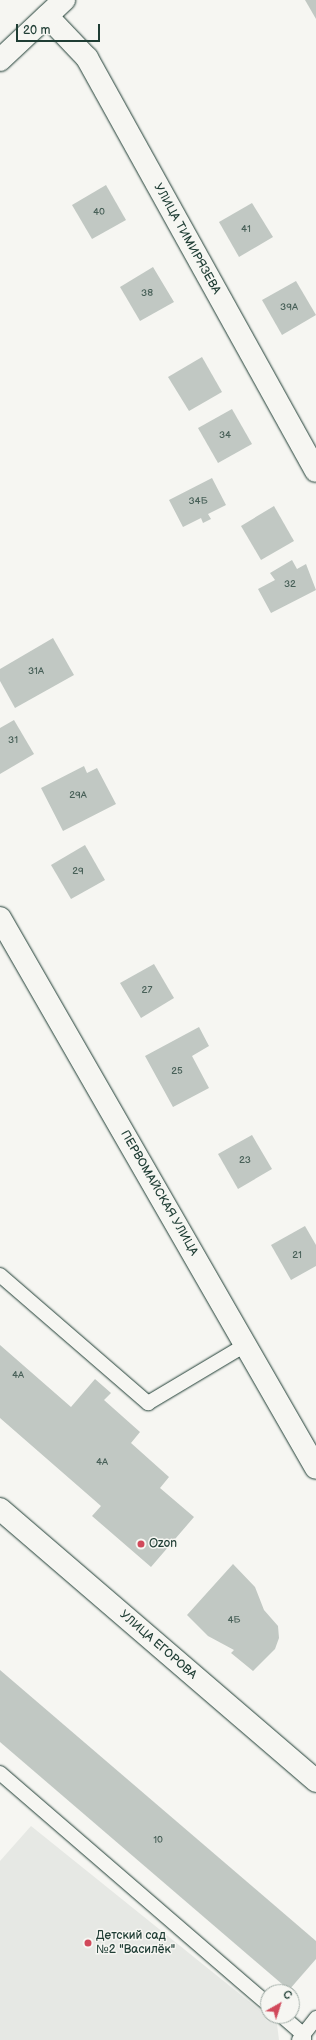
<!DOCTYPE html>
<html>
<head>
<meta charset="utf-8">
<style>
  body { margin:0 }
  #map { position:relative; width:316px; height:2040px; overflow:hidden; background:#f6f6f2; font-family:"Balsamiq Sans",sans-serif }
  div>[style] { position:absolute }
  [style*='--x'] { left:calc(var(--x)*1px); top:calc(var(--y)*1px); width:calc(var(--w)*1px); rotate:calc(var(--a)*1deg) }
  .built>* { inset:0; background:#e6e8e4 }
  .building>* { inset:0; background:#c1c8c3 }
  .roads { filter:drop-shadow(0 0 1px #1f3d34) drop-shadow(0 0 1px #1f3d34) }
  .lane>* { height:14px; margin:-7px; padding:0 7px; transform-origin:7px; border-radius:7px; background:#f6f6f2 }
  .street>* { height:22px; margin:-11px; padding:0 11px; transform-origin:11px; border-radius:11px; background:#f6f6f2 }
  .primary>* { height:22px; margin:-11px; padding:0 11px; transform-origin:11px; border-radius:11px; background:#f6f6f2 }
  .dots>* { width:11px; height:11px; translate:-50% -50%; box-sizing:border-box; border:2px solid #f6f6f2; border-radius:50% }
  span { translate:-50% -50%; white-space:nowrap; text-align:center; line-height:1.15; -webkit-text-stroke:3px #f6f6f2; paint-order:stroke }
  .number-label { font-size:10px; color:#486058 }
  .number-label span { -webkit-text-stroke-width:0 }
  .street-label { font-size:12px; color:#1f3d34 }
  .poi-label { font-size:12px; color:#1f3d34 }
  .left { translate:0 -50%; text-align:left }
  .north { position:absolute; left:260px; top:1984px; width:40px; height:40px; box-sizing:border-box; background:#f6f6f2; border:1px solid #a0aca6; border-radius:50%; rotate:39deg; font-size:11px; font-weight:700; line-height:16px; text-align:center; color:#1f3d34 }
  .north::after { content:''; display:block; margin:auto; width:14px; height:18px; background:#d1495b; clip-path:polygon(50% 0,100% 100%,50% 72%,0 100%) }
  .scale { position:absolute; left:16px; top:24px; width:84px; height:18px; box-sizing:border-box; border:2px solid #1f3d34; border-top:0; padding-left:5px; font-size:12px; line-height:14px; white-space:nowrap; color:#1f3d34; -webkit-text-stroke:3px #f6f6f2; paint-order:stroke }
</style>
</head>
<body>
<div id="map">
  <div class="built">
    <div style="clip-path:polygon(31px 1826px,277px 2024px,279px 2040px,0 2040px,0 1861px)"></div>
  </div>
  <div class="building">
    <div style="clip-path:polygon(305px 0,316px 0,316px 19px)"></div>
    <div style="clip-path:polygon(106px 185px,126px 220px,92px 239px,72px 205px)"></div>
    <div style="clip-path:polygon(252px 203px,273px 237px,239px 257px,219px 222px)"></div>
    <div style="clip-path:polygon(153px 267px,174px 302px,140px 321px,120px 287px)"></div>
    <div style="clip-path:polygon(296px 281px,316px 315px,282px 335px,262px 300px)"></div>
    <div style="clip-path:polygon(202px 357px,222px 392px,189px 411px,168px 377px)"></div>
    <div style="clip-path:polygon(232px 409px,252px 444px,218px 463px,198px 428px)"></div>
    <div style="clip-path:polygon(212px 478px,226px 505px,208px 514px,211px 519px,203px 523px,201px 518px,183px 527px,169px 500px)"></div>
    <div style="clip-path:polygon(274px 506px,294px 541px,261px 560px,241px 526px)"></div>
    <div style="clip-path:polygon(292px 560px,297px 569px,306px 564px,316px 590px,271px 613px,258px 589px,275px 580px,270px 573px)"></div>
    <div style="clip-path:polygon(53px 638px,74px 675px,15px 708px,0 681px,0 669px)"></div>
    <div style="clip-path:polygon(14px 720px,34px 754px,0 774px,0 728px)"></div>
    <div style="clip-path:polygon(84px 766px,87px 773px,97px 768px,116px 804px,63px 831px,41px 788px)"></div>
    <div style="clip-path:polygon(85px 845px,105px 880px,71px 899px,51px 865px)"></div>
    <div style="clip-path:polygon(154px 964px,174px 998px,141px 1018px,120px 983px)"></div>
    <div style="clip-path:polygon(199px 1027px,209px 1046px,192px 1056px,209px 1088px,173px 1107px,145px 1056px)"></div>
    <div style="clip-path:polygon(252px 1135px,272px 1169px,238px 1189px,218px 1154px)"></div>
    <div style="clip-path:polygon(305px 1226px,316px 1245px,316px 1266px,291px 1280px,271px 1245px)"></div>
    <div style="clip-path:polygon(0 1345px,71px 1407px,95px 1379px,111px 1393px,104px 1400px,140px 1432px,131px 1443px,169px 1477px,160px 1488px,194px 1517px,151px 1567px,92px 1516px,101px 1506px,0 1418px)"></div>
    <div style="clip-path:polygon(233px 1564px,255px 1587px,264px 1610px,278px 1626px,279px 1638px,275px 1649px,253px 1671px,231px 1653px,234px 1650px,208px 1636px,187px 1615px)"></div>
    <div style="clip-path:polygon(0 1670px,316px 1941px,316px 1959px,289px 1990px,0 1742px)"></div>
  </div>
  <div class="roads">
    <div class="lane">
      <div style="--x:0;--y:1275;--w:196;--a:40.9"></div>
      <div style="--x:148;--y:1403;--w:115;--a:-30.8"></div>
      <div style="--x:0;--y:1773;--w:354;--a:40.8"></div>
      <div style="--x:282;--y:2016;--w:29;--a:41"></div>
      <div style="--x:304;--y:2035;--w:5;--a:90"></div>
      <div style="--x:299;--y:2040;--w:28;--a:-52"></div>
    </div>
    <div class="street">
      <div style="--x:47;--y:16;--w:58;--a:46.4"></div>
      <div style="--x:87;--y:58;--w:472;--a:61"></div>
      <div style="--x:0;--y:918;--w:634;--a:60.12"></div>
    </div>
    <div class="primary">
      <div style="--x:0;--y:60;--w:88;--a:-43.2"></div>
      <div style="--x:0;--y:1509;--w:417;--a:40.7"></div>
    </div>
  </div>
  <div class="dots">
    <div style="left:141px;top:1544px;background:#d1495b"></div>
    <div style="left:88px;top:1943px;background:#d1495b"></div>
  </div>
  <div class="number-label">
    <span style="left:99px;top:213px">40</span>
    <span style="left:246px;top:230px">41</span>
    <span style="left:147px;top:294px">38</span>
    <span style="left:289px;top:308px">39А</span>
    <span style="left:225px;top:436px">34</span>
    <span style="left:198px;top:502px">34Б</span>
    <span style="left:290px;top:585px">32</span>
    <span style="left:36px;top:672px">31А</span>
    <span style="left:13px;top:741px">31</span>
    <span style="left:78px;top:796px">29А</span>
    <span style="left:78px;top:872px">29</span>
    <span style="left:147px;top:991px">27</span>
    <span style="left:177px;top:1072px">25</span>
    <span style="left:245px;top:1161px">23</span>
    <span style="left:297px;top:1256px">21</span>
    <span style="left:18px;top:1376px">4А</span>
    <span style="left:102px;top:1463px">4А</span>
    <span style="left:234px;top:1621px">4Б</span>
    <span style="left:158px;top:1841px">10</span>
  </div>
  <div class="street-label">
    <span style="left:187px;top:239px;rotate:61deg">УЛИЦА ТИМИРЯЗЕВА</span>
    <span style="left:159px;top:1193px;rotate:60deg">ПЕРВОМАЙСКАЯ УЛИЦА</span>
    <span style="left:158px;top:1645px;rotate:41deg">УЛИЦА ЕГОРОВА</span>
  </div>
  <div class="poi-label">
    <span class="left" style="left:149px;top:1544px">Ozon</span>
    <span class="left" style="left:96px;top:1943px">Детский сад<br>№2 "Василёк"</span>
  </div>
  <div class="north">С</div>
  <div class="scale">20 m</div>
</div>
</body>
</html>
